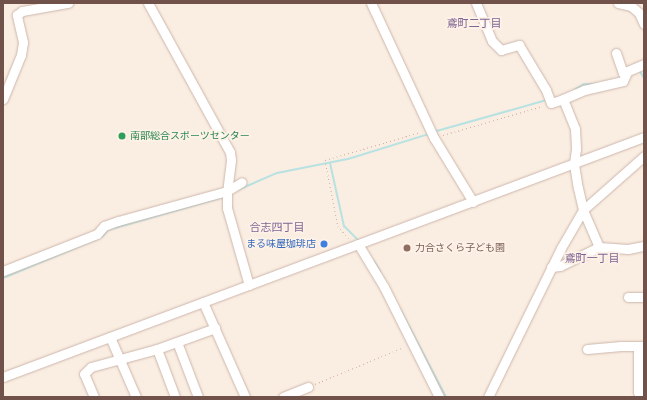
<!DOCTYPE html>
<html>
<head>
<meta charset="utf-8">
<style>
  body { margin:0 }
  #map { position:relative; width:647px; height:400px; overflow:hidden; background:#faede1; font-family:Helvetica,"Noto Sans JP",sans-serif }
  div>[style] { position:absolute }
  [style*='--x'] { left:calc(var(--x)*1px); top:calc(var(--y)*1px); width:calc(var(--w)*1px); rotate:calc(var(--a)*1deg) }
  .stream>* { height:2px; margin:-1px; padding:0 1px; transform-origin:1px; border-radius:1px; background:#b8e2e2 }
  .path>* { height:1px; margin-top:-0.5px; transform-origin:0; background:repeating-linear-gradient(90deg,#d2ab9f 0 1px,transparent 0 4px) }
  .roads { filter:drop-shadow(0 0 1px #cdb6ac) drop-shadow(0 0 1px #cdb6ac) }
  .minor>* { height:9px; margin:-4.5px; padding:0 4.5px; transform-origin:4.5px; border-radius:4.5px; background:#fff }
  .dots>* { width:11px; height:11px; translate:-50% -50%; box-sizing:border-box; border:2px solid #fef1e7; border-radius:50% }
  span { translate:-50% -50%; white-space:nowrap; text-align:center; line-height:1.15; -webkit-text-stroke:3.5px #fef1e7; paint-order:stroke }
  .leisure-label { font-size:10px; color:#27864d }
  .left { translate:0 -50%; text-align:left }
  .shop-label { font-size:10px; color:#366cbe }
  .right { translate:-100% -50%; text-align:right }
  .education-label { font-size:10px; color:#785e54 }
  .neighbourhood-label { font-size:11px; color:#7d6693 }
  .frame { position:absolute; inset:0; border:4px solid #70524a; pointer-events:none }
</style>
</head>
<body>
<div id="map">
  <div class="stream">
    <div style="--x:637;--y:71;--w:2;--a:-27"></div>
    <div style="--x:639;--y:70;--w:9;--a:58"></div>
    <div style="--x:575;--y:89;--w:10;--a:-29"></div>
    <div style="--x:584;--y:84;--w:9;--a:0"></div>
    <div style="--x:433;--y:132;--w:118;--a:-15.7"></div>
    <div style="--x:330;--y:163;--w:65;--a:77.5"></div>
    <div style="--x:344;--y:226;--w:20;--a:45"></div>
    <div style="--x:233;--y:192;--w:48;--a:-23.4"></div>
    <div style="--x:277;--y:173;--w:72;--a:-11.2"></div>
    <div style="--x:348;--y:159;--w:85;--a:-17.2"></div>
    <div style="--x:374;--y:261;--w:12;--a:59"></div>
    <div style="--x:3;--y:278;--w:100;--a:-22.4"></div>
    <div style="--x:95;--y:240;--w:9;--a:-27"></div>
    <div style="--x:103;--y:236;--w:8;--a:-50"></div>
    <div style="--x:108;--y:230;--w:116;--a:-15.9"></div>
    <div style="--x:400;--y:309;--w:99;--a:62.4"></div>
  </div>
  <div class="path">
    <div style="--x:443;--y:135;--w:104;--a:-16.2"></div>
    <div style="--x:349;--y:238;--w:16;--a:-135"></div>
    <div style="--x:338;--y:227;--w:68;--a:-101"></div>
    <div style="--x:325;--y:160;--w:100;--a:-16.3"></div>
    <div style="--x:315;--y:384;--w:96;--a:-22.6"></div>
  </div>
  <div class="roads">
    <div class="minor">
      <div style="--x:148;--y:3;--w:170;--a:61.2"></div>
      <div style="--x:230;--y:152;--w:8;--a:83"></div>
      <div style="--x:231;--y:160;--w:31;--a:97"></div>
      <div style="--x:227;--y:191;--w:17;--a:90"></div>
      <div style="--x:227;--y:208;--w:80;--a:74.1"></div>
      <div style="--x:371;--y:3;--w:149;--a:65"></div>
      <div style="--x:434;--y:138;--w:75;--a:58.6"></div>
      <div style="--x:476;--y:3;--w:41;--a:67.2"></div>
      <div style="--x:492;--y:41;--w:13;--a:45"></div>
      <div style="--x:501;--y:50;--w:19;--a:-16"></div>
      <div style="--x:519;--y:45;--w:52;--a:59"></div>
      <div style="--x:546;--y:90;--w:14;--a:69"></div>
      <div style="--x:551;--y:103;--w:13;--a:-18"></div>
      <div style="--x:563;--y:99;--w:32;--a:68"></div>
      <div style="--x:575;--y:129;--w:20;--a:87"></div>
      <div style="--x:576;--y:149;--w:15;--a:98"></div>
      <div style="--x:574;--y:164;--w:24;--a:81"></div>
      <div style="--x:578;--y:188;--w:23;--a:77"></div>
      <div style="--x:583;--y:210;--w:40;--a:66.6"></div>
      <div style="--x:618;--y:3;--w:13;--a:13"></div>
      <div style="--x:631;--y:6;--w:11;--a:41"></div>
      <div style="--x:639;--y:13;--w:12;--a:66"></div>
      <div style="--x:616;--y:53;--w:21;--a:71"></div>
      <div style="--x:623;--y:73;--w:23;--a:-23"></div>
      <div style="--x:3;--y:99;--w:48;--a:-67.8"></div>
      <div style="--x:21;--y:55;--w:13;--a:-81"></div>
      <div style="--x:23;--y:42;--w:28;--a:-103"></div>
      <div style="--x:17;--y:15;--w:6;--a:-39"></div>
      <div style="--x:22;--y:11;--w:47;--a:-9.9"></div>
      <div style="--x:563;--y:99;--w:23;--a:-23"></div>
      <div style="--x:584;--y:90;--w:40;--a:-13"></div>
      <div style="--x:623;--y:81;--w:10;--a:-66"></div>
      <div style="--x:358;--y:244;--w:50;--a:58.8"></div>
      <div style="--x:384;--y:287;--w:123;--a:63.4"></div>
      <div style="--x:551;--y:267;--w:9;--a:-6"></div>
      <div style="--x:560;--y:266;--w:43;--a:-26"></div>
      <div style="--x:599;--y:247;--w:29;--a:4"></div>
      <div style="--x:628;--y:249;--w:16;--a:-11"></div>
      <div style="--x:3;--y:271;--w:101;--a:-21.5"></div>
      <div style="--x:97;--y:234;--w:11;--a:-49"></div>
      <div style="--x:104;--y:226;--w:15;--a:-20"></div>
      <div style="--x:118;--y:221;--w:113;--a:-15.4"></div>
      <div style="--x:227;--y:191;--w:17;--a:-31"></div>
      <div style="--x:628;--y:297;--w:16;--a:0"></div>
      <div style="--x:203;--y:302;--w:104;--a:66.1"></div>
      <div style="--x:110;--y:337;--w:65;--a:66.6"></div>
      <div style="--x:177;--y:342;--w:59;--a:69.1"></div>
      <div style="--x:638;--y:346;--w:46;--a:90"></div>
      <div style="--x:638;--y:392;--w:6;--a:59"></div>
      <div style="--x:157;--y:349;--w:51;--a:69.4"></div>
      <div style="--x:587;--y:349;--w:34;--a:-5"></div>
      <div style="--x:621;--y:346;--w:23;--a:0"></div>
      <div style="--x:3;--y:377;--w:684;--a:-20.53"></div>
      <div style="--x:94;--y:397;--w:25;--a:-113"></div>
      <div style="--x:84;--y:374;--w:10;--a:-45"></div>
      <div style="--x:91;--y:367;--w:68;--a:-15.3"></div>
      <div style="--x:157;--y:349;--w:62;--a:-19.9"></div>
      <div style="--x:283;--y:397;--w:27;--a:-22"></div>
      <div style="--x:488;--y:397;--w:166;--a:-63.9"></div>
      <div style="--x:561;--y:248;--w:44;--a:-59.9"></div>
      <div style="--x:583;--y:210;--w:81;--a:-41.5"></div>
    </div>
  </div>
  <div class="dots">
    <div style="left:122px;top:136px;background:#2e9e5b"></div>
    <div style="left:324px;top:244px;background:#3f7fe0"></div>
    <div style="left:407px;top:248px;background:#8d6e63"></div>
  </div>
  <div class="leisure-label">
    <span class="left" style="left:130px;top:136px">南部総合スポーツセンター</span>
  </div>
  <div class="shop-label">
    <span class="right" style="left:316px;top:244px">まる味屋珈琲店</span>
  </div>
  <div class="education-label">
    <span class="left" style="left:415px;top:248px">力合さくら子ども園</span>
  </div>
  <div class="neighbourhood-label">
    <span style="left:474px;top:23px">鳶町二丁目</span>
    <span style="left:277px;top:227px">合志四丁目</span>
    <span style="left:592px;top:258px">鳶町一丁目</span>
  </div>
  <div class="frame"></div>
</div>
</body>
</html>
